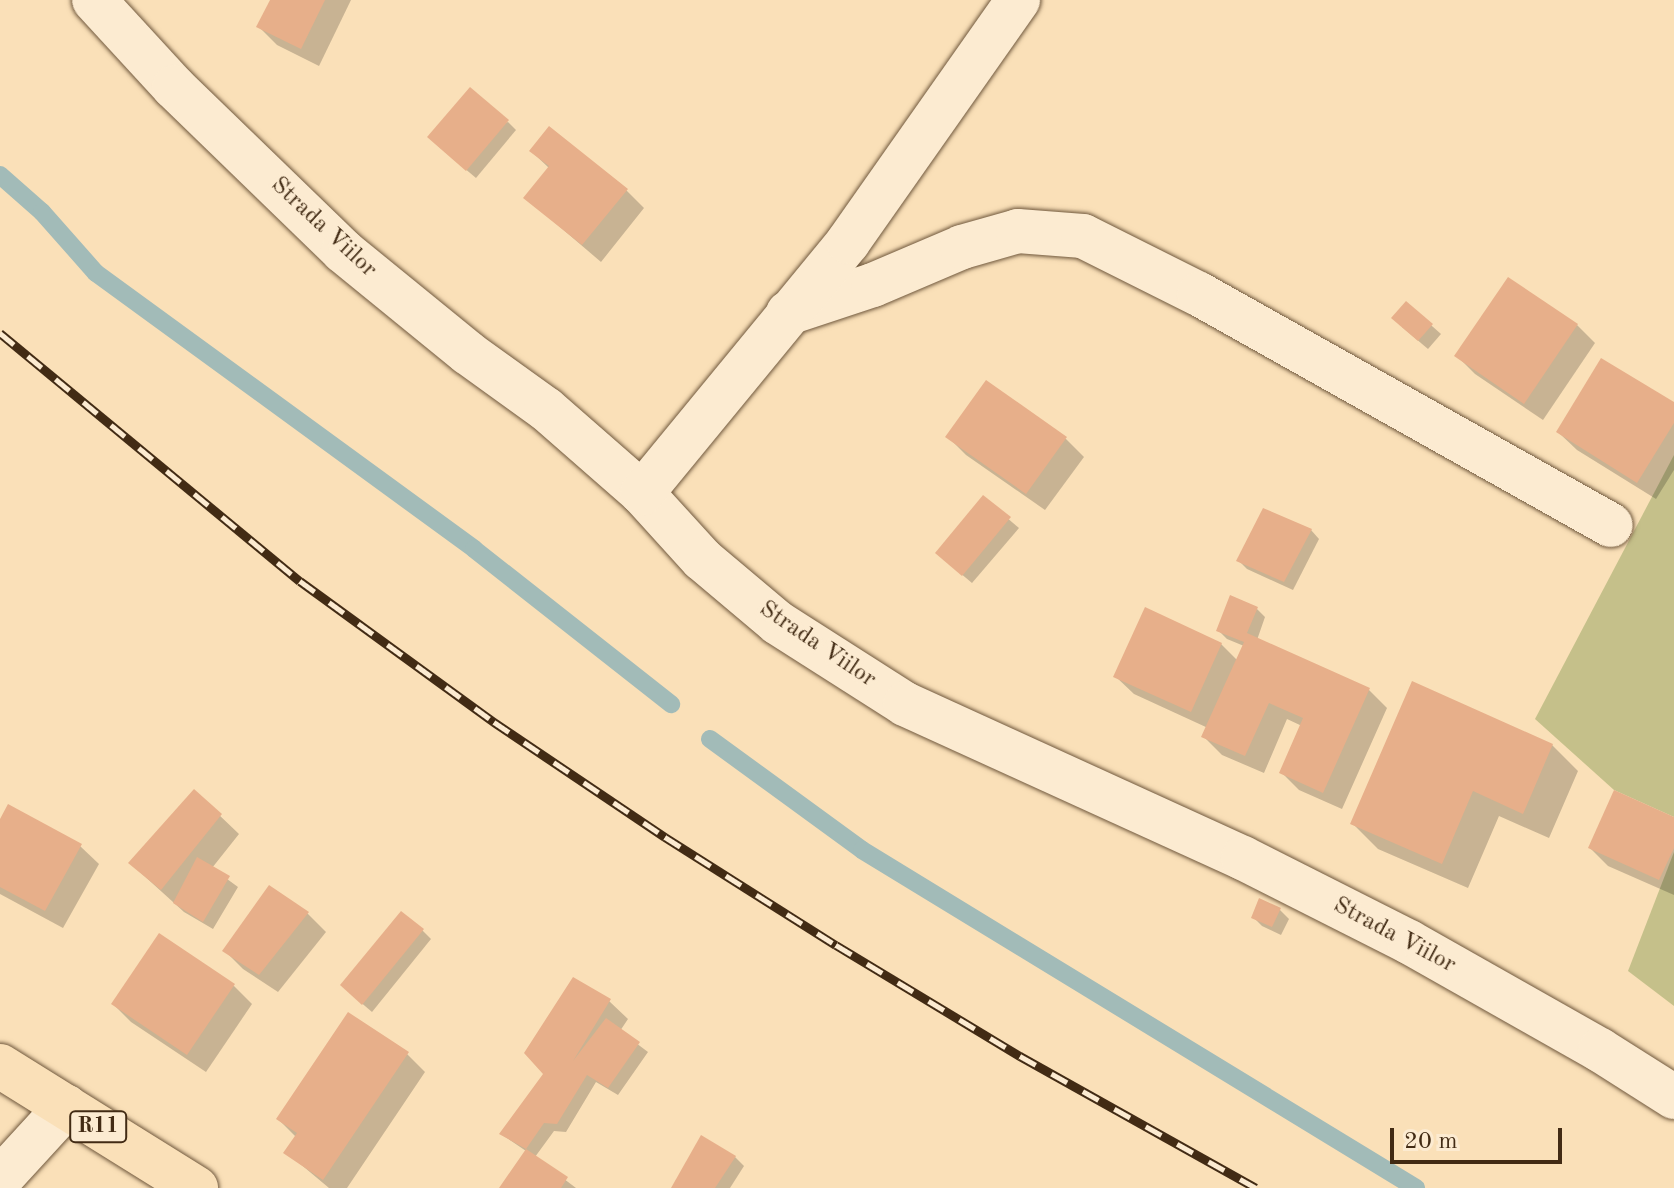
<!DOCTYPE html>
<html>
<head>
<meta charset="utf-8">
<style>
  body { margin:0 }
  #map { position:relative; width:1674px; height:1188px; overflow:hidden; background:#fae0b8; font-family:"Old Standard TT",serif }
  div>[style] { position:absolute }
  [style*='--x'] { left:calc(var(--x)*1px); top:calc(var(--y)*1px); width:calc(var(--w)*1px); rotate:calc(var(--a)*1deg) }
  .green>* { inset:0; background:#c5c08a }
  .shadow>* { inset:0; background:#0003 }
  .stream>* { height:18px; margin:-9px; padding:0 9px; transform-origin:9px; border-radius:9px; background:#a2bbb8 }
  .building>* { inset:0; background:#e7af8a }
  .roads { filter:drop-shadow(0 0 2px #70583d) drop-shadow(0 0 2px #70583d) }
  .minor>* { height:44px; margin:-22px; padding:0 22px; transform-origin:22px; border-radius:22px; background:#fcebd1 }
  .primary>* { height:44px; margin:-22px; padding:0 22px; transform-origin:22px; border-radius:22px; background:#fae0b8 }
  .rail>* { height:9px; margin-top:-4.5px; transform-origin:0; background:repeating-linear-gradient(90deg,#fcebd1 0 18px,#422b14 0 36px); box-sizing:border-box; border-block:2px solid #422b14 }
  span { translate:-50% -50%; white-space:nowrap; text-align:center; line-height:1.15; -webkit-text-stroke:8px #fcebd1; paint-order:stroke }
  .shield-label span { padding:2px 6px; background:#fcebd1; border:2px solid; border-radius:6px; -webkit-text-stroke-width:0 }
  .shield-label { font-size:22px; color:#422b14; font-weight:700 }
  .street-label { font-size:24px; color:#422b14 }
  .scale { position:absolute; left:1390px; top:1128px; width:172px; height:36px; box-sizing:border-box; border:4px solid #422b14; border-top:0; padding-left:10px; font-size:24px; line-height:28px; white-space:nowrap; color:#422b14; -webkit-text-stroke:6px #fcebd1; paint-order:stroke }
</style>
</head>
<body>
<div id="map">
  <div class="green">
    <div style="clip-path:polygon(1674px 455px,1674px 817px,1614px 790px,1535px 719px)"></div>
    <div style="clip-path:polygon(1674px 852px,1674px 1006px,1628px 971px)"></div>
  </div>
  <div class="shadow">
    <div style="clip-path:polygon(272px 0,351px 0,319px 66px,277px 45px,259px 27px)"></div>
    <div style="clip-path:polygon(508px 122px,516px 130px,476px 178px,438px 146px)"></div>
    <div style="clip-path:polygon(531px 151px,626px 190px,644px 208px,601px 262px,526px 198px,549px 168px)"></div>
    <div style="clip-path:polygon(1406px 303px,1441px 334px,1428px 349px,1402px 327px)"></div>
    <div style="clip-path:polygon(1577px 325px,1595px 343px,1543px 420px,1475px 374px,1457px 356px)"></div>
    <div style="clip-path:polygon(1674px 404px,1674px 470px,1656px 499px,1577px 450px,1558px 432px)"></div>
    <div style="clip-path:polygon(948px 437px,1066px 439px,1084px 457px,1045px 510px,966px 455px)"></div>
    <div style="clip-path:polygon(984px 498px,1019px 528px,972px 583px,947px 562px)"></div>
    <div style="clip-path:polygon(1311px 530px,1319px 539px,1293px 590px,1247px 569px,1238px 560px)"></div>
    <div style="clip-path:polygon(1256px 608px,1265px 617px,1257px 640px,1369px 690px,1387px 708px,1342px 809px,1299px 790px,1281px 772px,1302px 726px,1287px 719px,1264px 773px,1222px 755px,1204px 737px,1208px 728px,1134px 694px,1115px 676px,1221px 644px,1238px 661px,1244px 646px,1227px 639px,1218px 630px)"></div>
    <div style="clip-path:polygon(1552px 745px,1578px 771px,1549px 838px,1499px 816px,1468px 888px,1378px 849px,1352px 823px)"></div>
    <div style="clip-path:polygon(194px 791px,239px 834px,212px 868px,238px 887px,213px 929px,184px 912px,130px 863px)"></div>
    <div style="clip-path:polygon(1674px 819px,1674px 895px,1608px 866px,1590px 848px)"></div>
    <div style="clip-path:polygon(0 823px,80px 846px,99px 864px,63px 928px,0 894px)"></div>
    <div style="clip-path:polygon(270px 888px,308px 914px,326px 932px,278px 992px,243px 969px,225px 951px)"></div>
    <div style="clip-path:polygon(1260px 901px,1280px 910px,1289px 919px,1281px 935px,1262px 926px,1253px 917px)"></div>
    <div style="clip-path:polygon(422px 930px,431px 939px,372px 1012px,351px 994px)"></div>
    <div style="clip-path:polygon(234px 986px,252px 1004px,206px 1072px,131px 1022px,113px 1004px)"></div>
    <div style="clip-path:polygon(609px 1001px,628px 1019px,620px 1031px,648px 1052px,618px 1095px,596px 1082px,566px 1132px,554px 1131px,535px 1157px,576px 1188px,501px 1188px,526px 1151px,501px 1134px)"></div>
    <div style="clip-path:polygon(407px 1054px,425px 1072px,347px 1188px,329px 1188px,286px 1152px,296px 1137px,278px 1119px)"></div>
    <div style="clip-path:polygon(735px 1157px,744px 1166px,730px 1188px,673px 1188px)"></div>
  </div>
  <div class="stream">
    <div style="--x:0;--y:175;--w:56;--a:41.4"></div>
    <div style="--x:42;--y:212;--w:81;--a:48.5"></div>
    <div style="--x:96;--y:273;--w:468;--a:36.1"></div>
    <div style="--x:474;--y:549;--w:251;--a:38.2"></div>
    <div style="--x:710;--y:739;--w:188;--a:36.1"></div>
    <div style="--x:862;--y:850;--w:649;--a:31.39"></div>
  </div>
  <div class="building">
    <div style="clip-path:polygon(270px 0,325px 0,301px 49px,256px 27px)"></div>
    <div style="clip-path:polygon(470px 87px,509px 120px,466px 171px,427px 137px)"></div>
    <div style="clip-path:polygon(549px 126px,628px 189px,582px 245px,523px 198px,549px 166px,529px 151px)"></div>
    <div style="clip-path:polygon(1508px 277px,1578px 324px,1524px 404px,1454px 356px)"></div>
    <div style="clip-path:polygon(1406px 301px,1433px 324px,1418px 341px,1391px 318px)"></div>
    <div style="clip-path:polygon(1601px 358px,1674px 402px,1674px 423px,1637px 483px,1556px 432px)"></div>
    <div style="clip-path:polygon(986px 380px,1067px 437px,1026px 494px,945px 437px)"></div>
    <div style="clip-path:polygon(983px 495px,1011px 517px,962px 576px,935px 553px)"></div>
    <div style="clip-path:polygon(1263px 508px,1312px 529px,1284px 582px,1236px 561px)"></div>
    <div style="clip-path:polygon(1230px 595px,1258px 607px,1247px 633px,1370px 688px,1323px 793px,1279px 773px,1303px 718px,1269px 703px,1245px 756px,1201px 737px,1244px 642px,1216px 631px)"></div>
    <div style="clip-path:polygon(1145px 607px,1222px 643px,1191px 712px,1113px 677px)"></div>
    <div style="clip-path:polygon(1412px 681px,1553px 744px,1523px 814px,1473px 791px,1442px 864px,1350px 824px)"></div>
    <div style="clip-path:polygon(194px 789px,222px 814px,161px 890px,128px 863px)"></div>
    <div style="clip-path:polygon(1614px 790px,1674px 817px,1674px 848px,1659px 880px,1588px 848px)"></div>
    <div style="clip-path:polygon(8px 804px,82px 844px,45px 911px,0 887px,0 819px)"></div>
    <div style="clip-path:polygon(197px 857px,230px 876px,203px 922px,173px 903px)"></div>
    <div style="clip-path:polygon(269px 885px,309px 912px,259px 975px,222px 951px)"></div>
    <div style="clip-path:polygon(1259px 898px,1281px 908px,1272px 927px,1251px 918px)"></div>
    <div style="clip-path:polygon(401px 911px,424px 929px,362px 1005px,340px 985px)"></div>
    <div style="clip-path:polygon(159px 933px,235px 984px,187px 1055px,111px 1004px)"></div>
    <div style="clip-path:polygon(573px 977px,611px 999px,573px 1061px,606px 1018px,640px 1042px,608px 1088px,587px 1075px,557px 1124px,544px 1123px,526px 1149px,568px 1177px,561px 1188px,499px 1188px,526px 1149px,499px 1134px,543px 1074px,524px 1053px)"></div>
    <div style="clip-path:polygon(348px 1012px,409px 1052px,323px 1180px,283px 1153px,297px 1133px,276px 1119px)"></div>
    <div style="clip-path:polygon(701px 1135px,736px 1156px,715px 1188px,671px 1188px)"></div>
  </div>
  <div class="roads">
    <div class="minor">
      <div style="--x:94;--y:0;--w:118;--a:47.4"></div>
      <div style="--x:174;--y:87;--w:235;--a:44.1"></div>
      <div style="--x:343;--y:251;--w:161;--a:39.2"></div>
      <div style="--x:468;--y:353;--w:96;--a:35.7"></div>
      <div style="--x:546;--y:409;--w:128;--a:41.2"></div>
      <div style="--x:642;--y:493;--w:89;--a:47.7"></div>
      <div style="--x:702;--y:559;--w:99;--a:40.1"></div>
      <div style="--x:778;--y:623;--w:151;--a:32.5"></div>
      <div style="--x:905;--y:704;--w:371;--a:24.5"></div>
      <div style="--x:1243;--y:858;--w:186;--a:26.8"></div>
      <div style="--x:1409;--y:942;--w:219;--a:29.5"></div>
      <div style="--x:1600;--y:1050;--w:88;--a:32.4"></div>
      <div style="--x:788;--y:313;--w:89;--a:-18.2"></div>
      <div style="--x:873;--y:285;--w:97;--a:-23.1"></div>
      <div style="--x:962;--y:247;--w:58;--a:-15.9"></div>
      <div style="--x:1018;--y:231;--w:65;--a:4.4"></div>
      <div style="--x:1083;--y:236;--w:130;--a:26.6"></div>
      <div style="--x:1199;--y:294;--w:472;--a:29.3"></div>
      <div style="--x:642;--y:493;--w:325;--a:-50.6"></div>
      <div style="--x:848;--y:242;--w:296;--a:-54.9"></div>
      <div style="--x:0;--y:1179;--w:98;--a:-47.5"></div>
    </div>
    <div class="primary">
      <div style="--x:0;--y:1066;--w:231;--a:31.9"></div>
    </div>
  </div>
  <div class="rail">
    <div style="--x:0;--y:333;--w:389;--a:39.6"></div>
    <div style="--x:300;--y:581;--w:240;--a:36"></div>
    <div style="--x:494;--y:722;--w:206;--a:33.9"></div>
    <div style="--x:665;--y:837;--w:202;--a:32.3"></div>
    <div style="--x:836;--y:945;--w:215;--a:31.1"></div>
    <div style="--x:1020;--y:1056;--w:270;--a:29.2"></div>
  </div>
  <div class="shield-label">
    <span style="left:98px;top:1127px">R11</span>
  </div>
  <div class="street-label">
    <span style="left:323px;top:228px;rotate:43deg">Strada Viilor</span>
    <span style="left:817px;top:645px;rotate:34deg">Strada Viilor</span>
    <span style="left:1394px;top:936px;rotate:28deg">Strada Viilor</span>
  </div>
  <div class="scale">20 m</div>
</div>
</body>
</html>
